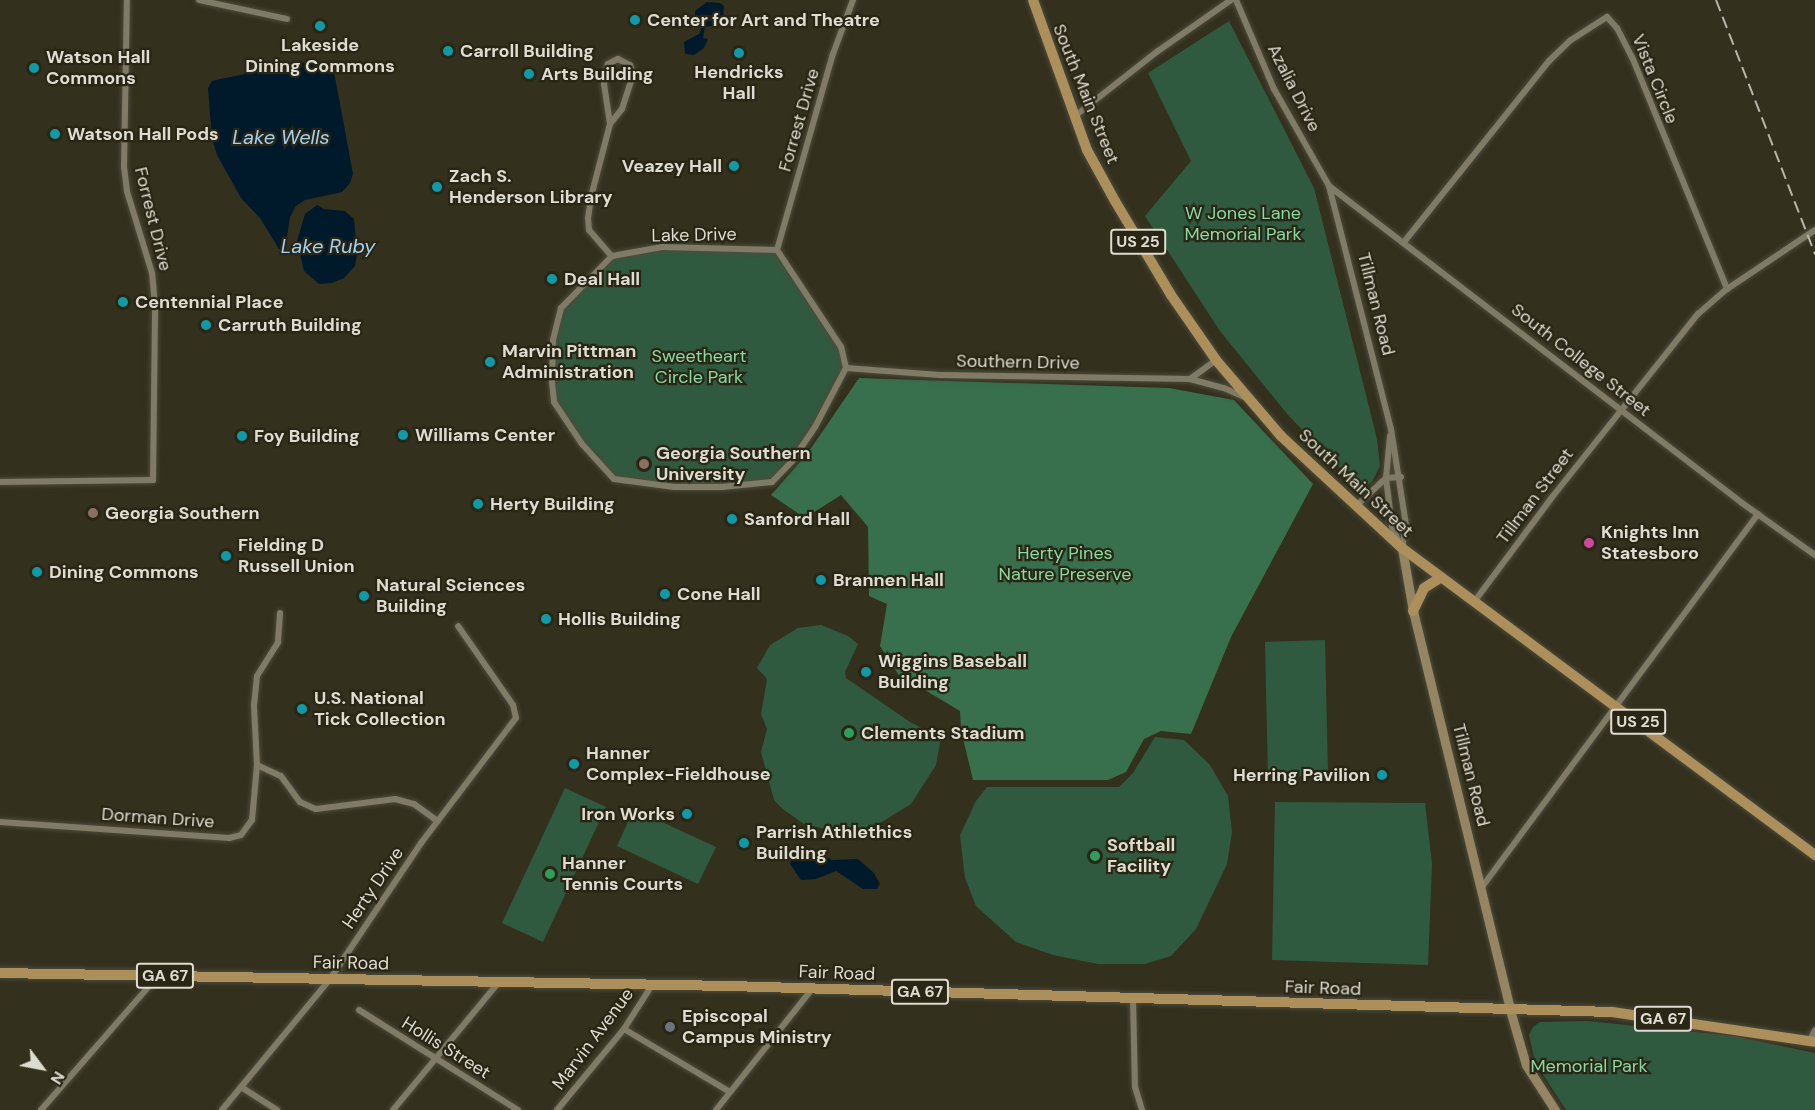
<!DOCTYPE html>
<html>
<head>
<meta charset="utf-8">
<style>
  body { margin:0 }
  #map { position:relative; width:1815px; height:1110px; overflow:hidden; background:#33301e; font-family:"DM Sans",sans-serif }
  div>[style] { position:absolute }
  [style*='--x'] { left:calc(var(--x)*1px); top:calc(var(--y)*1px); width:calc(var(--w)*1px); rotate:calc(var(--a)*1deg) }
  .green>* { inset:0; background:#305a3f }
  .forest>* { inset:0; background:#386f4c }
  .water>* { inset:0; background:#00192b }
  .roads { filter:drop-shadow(0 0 2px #4d4b3b) drop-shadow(0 0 2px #4d4b3b) }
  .street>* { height:6px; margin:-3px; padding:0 3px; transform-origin:3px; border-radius:3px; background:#7f7b67 }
  .secondary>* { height:9px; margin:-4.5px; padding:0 4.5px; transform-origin:4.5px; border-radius:4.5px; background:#968562 }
  .primary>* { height:10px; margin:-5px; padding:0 5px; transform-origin:5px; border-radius:5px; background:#ad8f5c }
  .rail>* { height:2px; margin-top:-1px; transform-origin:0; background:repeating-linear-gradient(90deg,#b8b6a9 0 12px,transparent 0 18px) }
  .dots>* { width:16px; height:16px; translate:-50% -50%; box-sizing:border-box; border:3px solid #292615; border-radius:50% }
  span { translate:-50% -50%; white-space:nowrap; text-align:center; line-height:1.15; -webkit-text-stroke:4.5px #292615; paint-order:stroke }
  .shield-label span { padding:2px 4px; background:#292615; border:2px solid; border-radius:4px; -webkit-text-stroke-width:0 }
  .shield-label { font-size:16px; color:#dddcd0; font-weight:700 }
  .poi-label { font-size:18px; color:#dddcd0; font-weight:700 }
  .left { translate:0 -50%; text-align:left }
  .right { translate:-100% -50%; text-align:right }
  .street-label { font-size:18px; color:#dddcd0 }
  .park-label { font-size:18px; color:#88daa3 }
  .water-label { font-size:20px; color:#a4d1f3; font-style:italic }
  .north { position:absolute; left:12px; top:1038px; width:60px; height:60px; -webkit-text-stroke:4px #292615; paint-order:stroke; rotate:122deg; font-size:16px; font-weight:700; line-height:24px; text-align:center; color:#dddcd0 }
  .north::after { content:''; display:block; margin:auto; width:21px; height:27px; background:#dddcd0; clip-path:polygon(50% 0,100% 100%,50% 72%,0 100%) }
</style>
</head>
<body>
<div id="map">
  <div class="green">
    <div style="clip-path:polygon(1229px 21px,1314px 188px,1377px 439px,1380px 466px,1372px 482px,1364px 488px,1332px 461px,1288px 415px,1220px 331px,1145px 216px,1191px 161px,1148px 73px)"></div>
    <div style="clip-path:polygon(662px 247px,777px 250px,841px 347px,846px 368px,815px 427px,772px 482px,702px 487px,614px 479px,601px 465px,554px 402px,553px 340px,561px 308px,612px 256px)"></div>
    <div style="clip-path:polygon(821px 625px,848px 636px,858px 644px,845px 672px,846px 678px,910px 722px,941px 738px,936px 765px,911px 804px,867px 831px,850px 835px,804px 824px,784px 810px,774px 800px,761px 752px,767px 729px,761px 714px,767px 679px,757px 668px,770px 645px,798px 628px)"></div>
    <div style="clip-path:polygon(1325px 640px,1328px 775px,1268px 777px,1265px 642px)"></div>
    <div style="clip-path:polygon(1155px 737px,1184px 740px,1210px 765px,1228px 796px,1232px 832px,1227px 864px,1196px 929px,1171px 956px,1145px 964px,1098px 964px,1053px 955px,1016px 942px,976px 906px,965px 878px,960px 835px,976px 801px,987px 787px,1119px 787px,1133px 773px)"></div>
    <div style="clip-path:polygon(565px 788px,606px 807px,543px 942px,502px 923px)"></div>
    <div style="clip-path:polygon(1275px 802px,1425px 803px,1432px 864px,1428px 965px,1272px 960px)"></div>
    <div style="clip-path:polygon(634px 809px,716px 847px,698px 884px,617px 846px)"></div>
    <div style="clip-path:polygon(1588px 1021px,1734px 1036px,1815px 1053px,1815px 1110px,1566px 1110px,1535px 1062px,1529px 1035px,1533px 1027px,1540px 1022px)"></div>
  </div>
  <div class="forest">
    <div style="clip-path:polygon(859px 378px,1169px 388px,1234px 400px,1313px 484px,1231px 637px,1191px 734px,1161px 731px,1144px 739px,1126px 772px,1108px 780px,973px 780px,961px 730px,960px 711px,898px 674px,880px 646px,887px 604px,869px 596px,868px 527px,841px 495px,805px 518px,771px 495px,807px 454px)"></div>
  </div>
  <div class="water">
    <div style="clip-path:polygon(707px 2px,720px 3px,724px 6px,723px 15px,715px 25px,705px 27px,703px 38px,708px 39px,704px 48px,694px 55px,685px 54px,684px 42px,699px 34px,701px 30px,695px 18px,695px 11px)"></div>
    <div style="clip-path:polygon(312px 61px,331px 65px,335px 77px,353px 174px,350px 183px,342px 192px,305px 200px,296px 206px,290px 217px,285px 250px,279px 249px,260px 218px,241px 198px,217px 155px,212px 139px,208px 88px,212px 81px,220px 79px)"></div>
    <div style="clip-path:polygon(317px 205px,324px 209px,345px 211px,354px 219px,357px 255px,355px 266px,344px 278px,332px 283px,319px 284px,304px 271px,297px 241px,305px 214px)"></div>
    <div style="clip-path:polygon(801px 848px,810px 849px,832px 860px,858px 859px,874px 873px,880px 884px,877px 889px,863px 889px,836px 871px,816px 879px,801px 880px,790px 864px,793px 854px)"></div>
  </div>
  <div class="roads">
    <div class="street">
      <div style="--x:199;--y:0;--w:90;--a:12.2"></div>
      <div style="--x:1236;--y:0;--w:97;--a:66.9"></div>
      <div style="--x:1274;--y:89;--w:112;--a:60.4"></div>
      <div style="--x:1329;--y:186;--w:251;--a:75.7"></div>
      <div style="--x:1391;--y:429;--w:97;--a:81.1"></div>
      <div style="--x:1406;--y:525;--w:23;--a:100"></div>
      <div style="--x:1075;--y:116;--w:105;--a:-38.1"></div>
      <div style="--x:1158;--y:51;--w:89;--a:-34.9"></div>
      <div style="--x:610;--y:124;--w:40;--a:-98.5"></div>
      <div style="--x:604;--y:84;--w:20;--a:-79"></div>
      <div style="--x:608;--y:64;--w:11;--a:-27"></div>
      <div style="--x:618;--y:59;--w:13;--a:27"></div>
      <div style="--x:630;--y:65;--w:10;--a:73"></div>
      <div style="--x:633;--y:75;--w:36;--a:108"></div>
      <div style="--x:622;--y:109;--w:19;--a:129"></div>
      <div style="--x:610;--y:124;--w:75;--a:104.6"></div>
      <div style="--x:591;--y:197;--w:21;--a:98"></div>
      <div style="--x:588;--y:218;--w:12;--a:85"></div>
      <div style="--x:589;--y:230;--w:35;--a:49"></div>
      <div style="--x:1329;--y:186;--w:521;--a:37.51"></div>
      <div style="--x:1742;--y:503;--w:90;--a:35.5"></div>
      <div style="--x:1404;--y:242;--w:232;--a:-51.3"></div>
      <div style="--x:1549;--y:61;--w:30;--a:-44"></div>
      <div style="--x:1571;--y:40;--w:43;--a:-32.6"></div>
      <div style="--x:1607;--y:17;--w:15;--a:48"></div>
      <div style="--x:1617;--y:28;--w:33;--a:63"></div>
      <div style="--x:1632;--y:57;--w:251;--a:67.7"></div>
      <div style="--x:777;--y:250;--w:204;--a:-74.1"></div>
      <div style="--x:833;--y:54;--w:58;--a:-69.7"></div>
      <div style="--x:612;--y:256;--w:73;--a:134.4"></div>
      <div style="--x:561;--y:308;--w:33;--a:104"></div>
      <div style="--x:553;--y:340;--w:42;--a:91.4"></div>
      <div style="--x:552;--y:382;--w:20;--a:84"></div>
      <div style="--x:554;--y:402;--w:50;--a:56.3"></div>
      <div style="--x:582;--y:444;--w:47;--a:47.6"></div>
      <div style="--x:614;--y:479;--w:61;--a:7.6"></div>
      <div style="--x:674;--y:487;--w:48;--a:0"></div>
      <div style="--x:722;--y:487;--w:50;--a:-5.7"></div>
      <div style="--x:772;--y:482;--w:29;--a:-46"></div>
      <div style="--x:792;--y:461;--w:41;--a:-55.9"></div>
      <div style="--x:815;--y:427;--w:67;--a:-62.3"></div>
      <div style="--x:846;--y:368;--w:22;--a:-103"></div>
      <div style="--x:841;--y:347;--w:116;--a:-123.4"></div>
      <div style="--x:612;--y:256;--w:51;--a:-10.2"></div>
      <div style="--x:662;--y:247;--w:115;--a:1.5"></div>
      <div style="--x:846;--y:368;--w:94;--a:4.3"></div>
      <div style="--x:940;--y:375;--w:250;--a:0.9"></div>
      <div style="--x:1190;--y:379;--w:35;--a:15"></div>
      <div style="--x:1224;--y:388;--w:22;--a:24"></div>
      <div style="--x:1190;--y:379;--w:32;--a:-36"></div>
      <div style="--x:1390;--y:436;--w:42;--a:95.4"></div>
      <div style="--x:1386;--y:478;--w:49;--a:83"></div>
      <div style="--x:1392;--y:527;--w:14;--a:65"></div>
      <div style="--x:0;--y:482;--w:153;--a:-0.7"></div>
      <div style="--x:153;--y:480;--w:174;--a:-89.3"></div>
      <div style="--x:155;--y:306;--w:33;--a:-95"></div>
      <div style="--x:152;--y:273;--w:86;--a:-107"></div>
      <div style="--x:127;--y:191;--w:24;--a:-97"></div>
      <div style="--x:124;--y:167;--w:167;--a:-89"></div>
      <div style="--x:1356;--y:506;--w:41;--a:-43"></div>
      <div style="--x:1386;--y:478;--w:15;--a:-4"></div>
      <div style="--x:1474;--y:602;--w:132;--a:-53.3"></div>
      <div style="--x:1553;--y:496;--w:233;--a:-51.5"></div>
      <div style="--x:1698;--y:314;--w:38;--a:-41"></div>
      <div style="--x:1727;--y:289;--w:106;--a:-33.8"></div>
      <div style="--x:257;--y:765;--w:26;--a:25"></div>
      <div style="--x:281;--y:776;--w:32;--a:54"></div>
      <div style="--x:300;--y:802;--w:17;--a:24"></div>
      <div style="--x:316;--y:809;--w:80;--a:-7.2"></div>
      <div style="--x:395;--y:799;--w:20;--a:15"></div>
      <div style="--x:414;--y:804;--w:29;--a:36"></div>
      <div style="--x:0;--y:822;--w:230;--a:4"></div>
      <div style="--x:229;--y:838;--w:12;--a:-14"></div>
      <div style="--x:241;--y:835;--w:19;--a:-54"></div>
      <div style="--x:252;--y:820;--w:55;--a:-84.8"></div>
      <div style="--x:257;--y:765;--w:60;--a:-92.9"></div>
      <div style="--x:254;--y:705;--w:29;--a:-84"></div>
      <div style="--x:257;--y:676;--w:40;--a:-58"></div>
      <div style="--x:278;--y:642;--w:29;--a:-86"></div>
      <div style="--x:1482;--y:887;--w:464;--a:-53.5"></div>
      <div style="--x:1133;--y:999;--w:88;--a:88.7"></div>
      <div style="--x:1135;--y:1087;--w:24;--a:73"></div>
      <div style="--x:359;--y:1010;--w:188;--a:32.2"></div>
      <div style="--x:624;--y:1029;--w:123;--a:30.7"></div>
      <div style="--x:1810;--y:1040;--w:11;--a:-63"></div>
      <div style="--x:241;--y:1087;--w:43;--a:32.6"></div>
      <div style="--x:41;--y:1110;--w:176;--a:-48.9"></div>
      <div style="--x:222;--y:1110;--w:170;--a:-50.5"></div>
      <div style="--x:330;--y:979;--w:164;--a:-56.2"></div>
      <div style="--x:421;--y:843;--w:157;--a:-52.8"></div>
      <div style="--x:516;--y:718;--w:13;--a:-103"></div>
      <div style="--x:513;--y:705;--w:96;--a:-124.8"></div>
      <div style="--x:393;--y:1110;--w:165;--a:-50.4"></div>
      <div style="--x:557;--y:1110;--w:105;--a:-50.4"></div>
      <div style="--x:624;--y:1029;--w:52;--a:-57.5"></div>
      <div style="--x:716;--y:1110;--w:154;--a:-51.6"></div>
    </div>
    <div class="secondary">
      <div style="--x:1402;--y:548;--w:64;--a:80.1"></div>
      <div style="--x:1413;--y:611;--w:411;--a:76.3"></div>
      <div style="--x:1510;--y:1010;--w:57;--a:73.8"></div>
      <div style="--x:1526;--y:1065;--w:54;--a:57.2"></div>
    </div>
    <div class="primary">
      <div style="--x:1033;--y:0;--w:159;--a:70.2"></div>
      <div style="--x:1087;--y:150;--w:58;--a:61.2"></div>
      <div style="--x:1115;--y:201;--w:109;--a:59.2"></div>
      <div style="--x:1171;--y:295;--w:79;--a:55.3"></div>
      <div style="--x:1216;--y:360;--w:100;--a:49.5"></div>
      <div style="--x:1281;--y:436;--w:165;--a:42.8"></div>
      <div style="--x:1402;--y:548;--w:515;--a:36.62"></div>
      <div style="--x:1413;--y:611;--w:25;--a:-64"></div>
      <div style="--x:1424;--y:588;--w:19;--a:-32"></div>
      <div style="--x:0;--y:973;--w:730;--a:1.02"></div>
      <div style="--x:730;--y:986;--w:882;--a:1.69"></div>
      <div style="--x:1612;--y:1012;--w:205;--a:8.4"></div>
    </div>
  </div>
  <div class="rail">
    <div style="--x:1716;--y:0;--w:273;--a:68.7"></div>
  </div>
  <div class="dots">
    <div style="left:635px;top:20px;background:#0f9aa8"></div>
    <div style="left:320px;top:26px;background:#0f9aa8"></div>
    <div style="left:448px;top:51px;background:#0f9aa8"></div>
    <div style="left:739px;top:53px;background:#0f9aa8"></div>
    <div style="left:34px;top:68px;background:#0f9aa8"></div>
    <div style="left:529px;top:74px;background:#0f9aa8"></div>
    <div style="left:55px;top:134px;background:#0f9aa8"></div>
    <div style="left:734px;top:166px;background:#0f9aa8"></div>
    <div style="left:437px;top:187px;background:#0f9aa8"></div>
    <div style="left:552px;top:279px;background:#0f9aa8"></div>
    <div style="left:123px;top:302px;background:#0f9aa8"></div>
    <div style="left:206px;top:325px;background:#0f9aa8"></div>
    <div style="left:490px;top:362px;background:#0f9aa8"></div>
    <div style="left:403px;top:435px;background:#0f9aa8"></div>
    <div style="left:242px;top:436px;background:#0f9aa8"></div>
    <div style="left:644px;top:464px;background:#8d6e63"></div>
    <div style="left:478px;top:504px;background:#0f9aa8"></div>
    <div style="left:93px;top:513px;background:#8d6e63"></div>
    <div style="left:732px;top:519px;background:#0f9aa8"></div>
    <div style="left:1589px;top:543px;background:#d1479c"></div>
    <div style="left:226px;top:556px;background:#0f9aa8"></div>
    <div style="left:37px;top:572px;background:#0f9aa8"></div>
    <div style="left:821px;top:580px;background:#0f9aa8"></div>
    <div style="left:665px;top:594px;background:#0f9aa8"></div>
    <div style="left:364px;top:596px;background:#0f9aa8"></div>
    <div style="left:546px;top:619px;background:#0f9aa8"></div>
    <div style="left:866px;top:672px;background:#0f9aa8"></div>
    <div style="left:302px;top:709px;background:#0f9aa8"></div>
    <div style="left:849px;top:733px;background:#2e9e5b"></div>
    <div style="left:574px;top:764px;background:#0f9aa8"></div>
    <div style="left:1382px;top:775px;background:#0f9aa8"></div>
    <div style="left:687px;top:814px;background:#0f9aa8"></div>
    <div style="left:744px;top:843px;background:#0f9aa8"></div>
    <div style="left:1095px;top:856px;background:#2e9e5b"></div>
    <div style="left:550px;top:874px;background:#2e9e5b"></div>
    <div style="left:670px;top:1027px;background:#6b7280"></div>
  </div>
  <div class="shield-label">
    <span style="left:1138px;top:242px">US 25</span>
    <span style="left:1638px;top:722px">US 25</span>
    <span style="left:165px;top:976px">GA 67</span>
    <span style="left:920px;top:992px">GA 67</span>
    <span style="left:1663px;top:1019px">GA 67</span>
  </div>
  <div class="poi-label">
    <span class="left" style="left:647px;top:20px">Center for Art and Theatre</span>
    <span style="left:320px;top:56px">Lakeside<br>Dining Commons</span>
    <span class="left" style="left:460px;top:51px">Carroll Building</span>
    <span class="left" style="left:46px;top:68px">Watson Hall<br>Commons</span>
    <span style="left:739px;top:83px">Hendricks<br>Hall</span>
    <span class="left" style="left:541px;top:74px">Arts Building</span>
    <span class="left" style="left:67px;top:134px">Watson Hall Pods</span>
    <span class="right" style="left:722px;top:166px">Veazey Hall</span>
    <span class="left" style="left:449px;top:187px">Zach S.<br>Henderson Library</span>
    <span class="left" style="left:564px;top:279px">Deal Hall</span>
    <span class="left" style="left:135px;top:302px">Centennial Place</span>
    <span class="left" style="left:218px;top:325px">Carruth Building</span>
    <span class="left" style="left:502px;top:362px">Marvin Pittman<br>Administration</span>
    <span class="left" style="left:415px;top:435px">Williams Center</span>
    <span class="left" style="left:254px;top:436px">Foy Building</span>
    <span class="left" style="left:656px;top:464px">Georgia Southern<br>University</span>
    <span class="left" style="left:490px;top:504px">Herty Building</span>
    <span class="left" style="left:105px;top:513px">Georgia Southern</span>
    <span class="left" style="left:744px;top:519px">Sanford Hall</span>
    <span class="left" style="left:1601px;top:543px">Knights Inn<br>Statesboro</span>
    <span class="left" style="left:238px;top:556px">Fielding D<br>Russell Union</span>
    <span class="left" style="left:49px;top:572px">Dining Commons</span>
    <span class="left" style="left:833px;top:580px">Brannen Hall</span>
    <span class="left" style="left:376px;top:596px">Natural Sciences<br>Building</span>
    <span class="left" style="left:677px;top:594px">Cone Hall</span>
    <span class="left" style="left:558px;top:619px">Hollis Building</span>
    <span class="left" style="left:878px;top:672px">Wiggins Baseball<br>Building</span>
    <span class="left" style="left:314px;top:709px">U.S. National<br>Tick Collection</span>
    <span class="left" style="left:861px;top:733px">Clements Stadium</span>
    <span class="left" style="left:586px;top:764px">Hanner<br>Complex-Fieldhouse</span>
    <span class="right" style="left:1370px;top:775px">Herring Pavilion</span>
    <span class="right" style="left:675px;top:814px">Iron Works</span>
    <span class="left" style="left:756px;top:843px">Parrish Athlethics<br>Building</span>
    <span class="left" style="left:1107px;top:856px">Softball<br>Facility</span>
    <span class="left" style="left:562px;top:874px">Hanner<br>Tennis Courts</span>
    <span class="left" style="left:682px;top:1027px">Episcopal<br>Campus Ministry</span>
  </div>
  <div class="street-label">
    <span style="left:1655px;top:79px;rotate:68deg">Vista Circle</span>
    <span style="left:1294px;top:88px;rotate:63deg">Azalia Drive</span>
    <span style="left:1086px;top:94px;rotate:68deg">South Main Street</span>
    <span style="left:799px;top:120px;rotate:-74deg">Forrest Drive</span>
    <span style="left:153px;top:219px;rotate:76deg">Forrest Drive</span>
    <span style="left:694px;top:235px;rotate:-1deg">Lake Drive</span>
    <span style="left:1376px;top:304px;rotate:76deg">Tillman Road</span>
    <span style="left:1581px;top:360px;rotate:38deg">South College Street</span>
    <span style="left:1018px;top:362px;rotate:1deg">Southern Drive</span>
    <span style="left:1356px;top:483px;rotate:43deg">South Main Street</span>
    <span style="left:1535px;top:496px;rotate:-53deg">Tillman Street</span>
    <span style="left:1471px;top:775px;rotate:76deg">Tillman Road</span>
    <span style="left:158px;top:818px;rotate:4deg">Dorman Drive</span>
    <span style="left:373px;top:888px;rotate:-56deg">Herty Drive</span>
    <span style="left:351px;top:963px;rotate:1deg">Fair Road</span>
    <span style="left:837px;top:973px;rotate:2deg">Fair Road</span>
    <span style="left:1323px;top:988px;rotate:2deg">Fair Road</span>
    <span style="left:593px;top:1039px;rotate:-53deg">Marvin Avenue</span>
    <span style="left:446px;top:1048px;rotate:32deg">Hollis Street</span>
  </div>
  <div class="park-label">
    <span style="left:1243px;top:224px">W Jones Lane<br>Memorial Park</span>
    <span style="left:699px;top:367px">Sweetheart<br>Circle Park</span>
    <span style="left:1065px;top:564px">Herty Pines<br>Nature Preserve</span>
    <span style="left:1589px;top:1066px">Memorial Park</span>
  </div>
  <div class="water-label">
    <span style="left:281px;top:137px">Lake Wells</span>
    <span style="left:328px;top:246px">Lake Ruby</span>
  </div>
  <div class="north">N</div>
</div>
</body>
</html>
